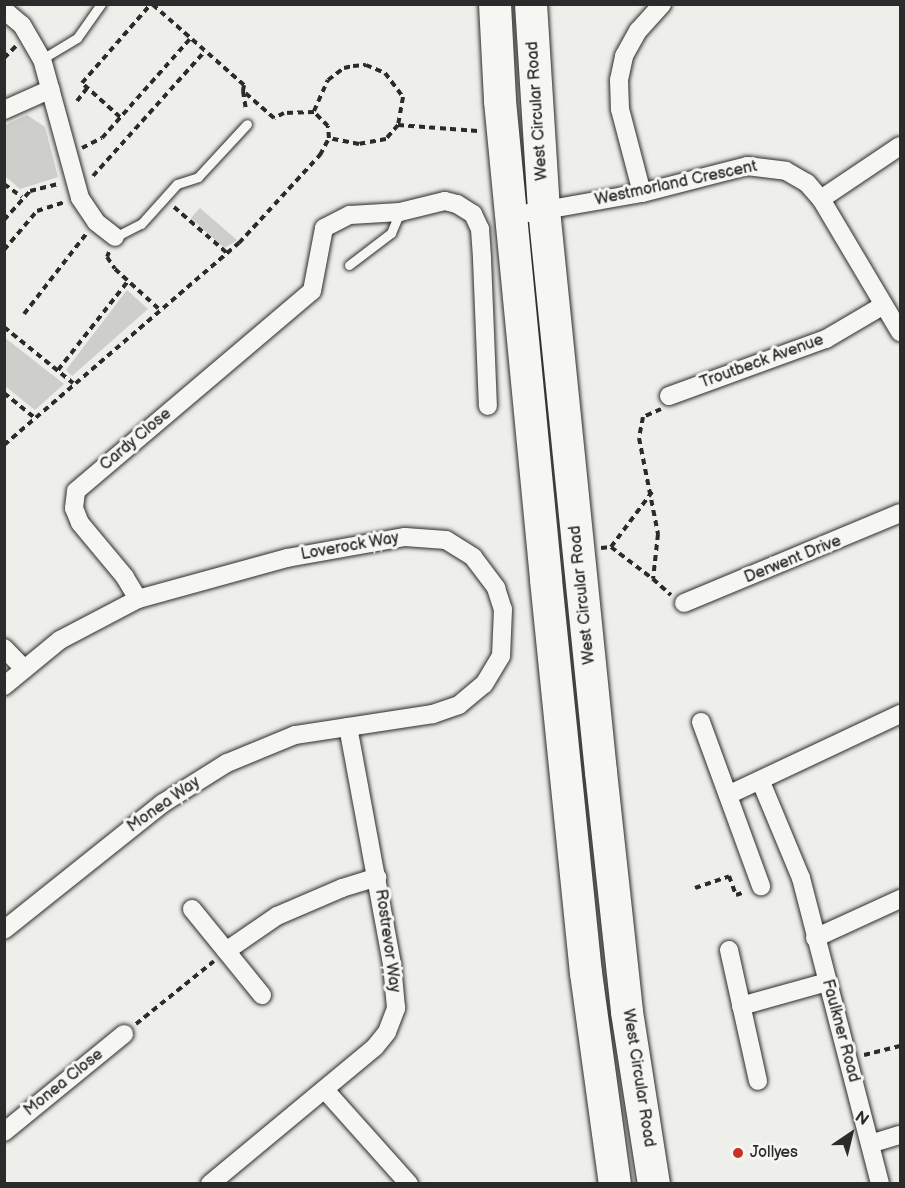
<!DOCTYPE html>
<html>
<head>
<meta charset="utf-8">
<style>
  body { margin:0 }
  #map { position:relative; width:905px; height:1188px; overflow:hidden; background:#eeeeea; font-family:"Balsamiq Sans",sans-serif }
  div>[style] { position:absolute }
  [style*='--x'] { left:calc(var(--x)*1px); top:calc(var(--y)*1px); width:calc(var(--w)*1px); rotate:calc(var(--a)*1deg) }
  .green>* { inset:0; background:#cececa }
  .path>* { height:4px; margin-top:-2px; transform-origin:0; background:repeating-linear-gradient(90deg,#2b2b2b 0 6px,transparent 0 10.5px) }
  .roads { filter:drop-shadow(0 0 2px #2b2b2b) drop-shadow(0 0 2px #2b2b2b) }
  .service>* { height:9px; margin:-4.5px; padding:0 4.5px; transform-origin:4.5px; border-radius:4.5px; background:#f6f6f2 }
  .minor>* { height:18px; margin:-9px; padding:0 9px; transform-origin:9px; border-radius:9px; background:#f6f6f2 }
  .trunk>* { height:32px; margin:-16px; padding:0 16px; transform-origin:16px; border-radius:16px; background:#f6f6f2 }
  .dots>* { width:16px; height:16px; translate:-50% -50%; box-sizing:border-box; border:3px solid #f6f6f2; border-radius:50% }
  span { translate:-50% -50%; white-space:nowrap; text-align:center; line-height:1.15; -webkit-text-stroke:6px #f6f6f2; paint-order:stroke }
  .street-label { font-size:16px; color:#2b2b2b }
  .poi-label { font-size:16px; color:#2b2b2b }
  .left { translate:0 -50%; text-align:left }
  .frame { position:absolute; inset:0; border:6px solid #2b2b2b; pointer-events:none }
  .north { position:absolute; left:821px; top:1104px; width:60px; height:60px; -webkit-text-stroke:4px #f6f6f2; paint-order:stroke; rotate:35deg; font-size:16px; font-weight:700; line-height:24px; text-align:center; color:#2b2b2b }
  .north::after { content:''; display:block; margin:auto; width:21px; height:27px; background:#2b2b2b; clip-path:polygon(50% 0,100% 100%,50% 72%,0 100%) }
</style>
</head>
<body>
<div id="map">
  <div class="green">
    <div style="clip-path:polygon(27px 115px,45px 127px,58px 177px,20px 189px,5px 176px,5px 125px)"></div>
    <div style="clip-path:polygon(200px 208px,237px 240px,236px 241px,224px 248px,191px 218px)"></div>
    <div style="clip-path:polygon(127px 290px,148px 309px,72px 376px,66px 370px)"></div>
    <div style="clip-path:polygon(4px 337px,64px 384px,35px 410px,5px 386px)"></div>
    <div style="clip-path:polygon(570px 574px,612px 1029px,603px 1030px,559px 575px)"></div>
  </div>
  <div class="path">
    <div style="--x:4;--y:58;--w:17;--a:-45"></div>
    <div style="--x:243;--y:91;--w:20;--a:81"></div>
    <div style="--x:77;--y:101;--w:16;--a:-52"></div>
    <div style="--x:314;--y:111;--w:34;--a:-66"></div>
    <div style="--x:328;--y:80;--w:20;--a:-37"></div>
    <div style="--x:344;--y:68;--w:9;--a:-13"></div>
    <div style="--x:353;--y:66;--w:13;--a:-4"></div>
    <div style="--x:366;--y:65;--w:21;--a:23"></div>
    <div style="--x:385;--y:73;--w:30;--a:53"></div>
    <div style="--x:403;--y:97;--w:28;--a:100"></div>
    <div style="--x:398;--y:125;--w:18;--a:131"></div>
    <div style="--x:386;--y:139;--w:27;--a:170"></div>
    <div style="--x:359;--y:144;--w:31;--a:-169"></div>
    <div style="--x:120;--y:117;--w:51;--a:-138.2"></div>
    <div style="--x:82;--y:83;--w:105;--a:-48.9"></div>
    <div style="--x:398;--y:125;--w:80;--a:4.3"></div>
    <div style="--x:82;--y:148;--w:22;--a:-27"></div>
    <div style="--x:102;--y:138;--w:132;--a:-48.4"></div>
    <div style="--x:93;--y:176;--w:168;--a:-48.1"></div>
    <div style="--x:4;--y:184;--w:22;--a:36"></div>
    <div style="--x:174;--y:207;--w:69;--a:40.9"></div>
    <div style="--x:4;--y:220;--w:39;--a:-48"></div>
    <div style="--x:30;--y:191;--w:30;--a:-14"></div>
    <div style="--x:4;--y:250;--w:51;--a:-49.8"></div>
    <div style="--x:37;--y:211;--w:29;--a:-18"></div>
    <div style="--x:109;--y:252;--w:5;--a:112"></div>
    <div style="--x:107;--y:257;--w:14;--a:56"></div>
    <div style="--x:115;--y:269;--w:59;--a:42.3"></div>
    <div style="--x:24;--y:314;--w:101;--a:-52.2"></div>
    <div style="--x:4;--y:327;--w:89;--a:39.1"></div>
    <div style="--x:58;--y:370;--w:113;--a:-51.8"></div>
    <div style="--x:4;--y:393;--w:40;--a:39"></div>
    <div style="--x:661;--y:409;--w:20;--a:156"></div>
    <div style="--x:643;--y:417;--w:21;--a:101"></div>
    <div style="--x:639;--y:438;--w:98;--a:78.8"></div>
    <div style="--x:658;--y:534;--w:45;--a:96.3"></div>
    <div style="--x:653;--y:579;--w:24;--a:42"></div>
    <div style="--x:4;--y:445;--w:310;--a:-40.7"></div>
    <div style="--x:239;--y:243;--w:120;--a:-47.4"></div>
    <div style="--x:320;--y:155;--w:19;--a:-62"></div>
    <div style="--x:329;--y:138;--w:12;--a:-95"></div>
    <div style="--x:328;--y:126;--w:20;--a:-135"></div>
    <div style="--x:314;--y:112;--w:30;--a:178"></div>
    <div style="--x:284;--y:113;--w:11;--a:153"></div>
    <div style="--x:274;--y:118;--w:41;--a:-138.9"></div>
    <div style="--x:243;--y:91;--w:6;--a:-81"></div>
    <div style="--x:244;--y:85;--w:123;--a:-138.6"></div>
    <div style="--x:611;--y:547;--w:53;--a:37.3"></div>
    <div style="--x:601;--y:548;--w:10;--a:-6"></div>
    <div style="--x:611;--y:547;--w:69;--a:-53.3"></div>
    <div style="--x:695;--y:888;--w:36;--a:-19"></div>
    <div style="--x:729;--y:876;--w:20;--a:70"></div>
    <div style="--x:736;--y:895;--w:9;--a:-18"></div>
    <div style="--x:136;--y:1024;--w:100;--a:-38.9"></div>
    <div style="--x:864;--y:1055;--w:37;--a:-14"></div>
  </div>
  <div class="roads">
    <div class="service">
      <div style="--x:42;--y:59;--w:41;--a:-31"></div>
      <div style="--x:77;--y:38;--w:42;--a:-54.8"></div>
      <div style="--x:115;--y:237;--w:29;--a:-27"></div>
      <div style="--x:141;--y:224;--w:54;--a:-48"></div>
      <div style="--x:177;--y:184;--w:22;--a:-18"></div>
      <div style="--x:198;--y:177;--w:72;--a:-47.2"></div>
      <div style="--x:349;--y:265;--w:53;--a:-37.3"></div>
      <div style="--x:391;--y:233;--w:23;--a:-67"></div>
    </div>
    <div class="minor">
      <div style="--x:4;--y:10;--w:23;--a:40"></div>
      <div style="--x:22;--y:25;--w:39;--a:60"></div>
      <div style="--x:42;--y:59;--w:144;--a:74.7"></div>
      <div style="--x:80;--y:198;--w:29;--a:56"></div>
      <div style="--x:96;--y:222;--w:24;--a:38"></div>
      <div style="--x:4;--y:110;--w:51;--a:-24.1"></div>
      <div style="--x:642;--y:193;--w:87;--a:-104.7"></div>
      <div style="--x:620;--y:109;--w:29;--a:-92"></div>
      <div style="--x:619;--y:80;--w:25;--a:-78"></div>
      <div style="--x:624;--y:56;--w:29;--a:-61"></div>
      <div style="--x:638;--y:31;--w:36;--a:-48"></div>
      <div style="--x:821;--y:199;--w:95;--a:-33.9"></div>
      <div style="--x:511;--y:216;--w:133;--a:-10"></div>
      <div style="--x:642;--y:193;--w:108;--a:-14.4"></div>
      <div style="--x:747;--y:166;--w:39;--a:7"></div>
      <div style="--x:786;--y:171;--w:24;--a:30"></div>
      <div style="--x:807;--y:183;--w:21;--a:49"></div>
      <div style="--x:821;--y:199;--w:155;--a:59.3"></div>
      <div style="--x:669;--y:396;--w:167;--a:-20"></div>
      <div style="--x:826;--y:339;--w:67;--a:-30.4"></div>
      <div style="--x:138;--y:599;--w:26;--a:-121"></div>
      <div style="--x:125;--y:577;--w:70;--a:-129.8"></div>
      <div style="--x:80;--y:523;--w:16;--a:-112"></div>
      <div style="--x:74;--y:508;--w:17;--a:-83"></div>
      <div style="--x:76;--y:491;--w:309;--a:-40.3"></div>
      <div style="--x:312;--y:291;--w:64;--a:-79.2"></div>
      <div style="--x:324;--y:228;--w:29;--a:-27"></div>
      <div style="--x:350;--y:215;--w:50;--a:-3.4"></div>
      <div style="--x:400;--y:212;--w:46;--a:-13.7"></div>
      <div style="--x:445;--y:201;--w:12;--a:14"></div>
      <div style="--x:457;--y:204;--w:19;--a:32"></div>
      <div style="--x:473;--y:214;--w:17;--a:65"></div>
      <div style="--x:480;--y:229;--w:30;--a:86"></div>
      <div style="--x:482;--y:259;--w:147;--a:87.7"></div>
      <div style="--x:684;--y:603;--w:234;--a:-22.6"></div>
      <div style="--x:4;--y:648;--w:29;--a:46"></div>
      <div style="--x:4;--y:686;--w:72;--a:-39.4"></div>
      <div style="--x:60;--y:640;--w:88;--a:-27.7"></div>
      <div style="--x:138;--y:599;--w:155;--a:-15.4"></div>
      <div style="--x:287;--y:558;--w:120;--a:-10.1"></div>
      <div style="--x:405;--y:537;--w:41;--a:4.2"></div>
      <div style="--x:446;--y:540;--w:32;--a:32"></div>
      <div style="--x:473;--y:557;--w:39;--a:53"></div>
      <div style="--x:496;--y:588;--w:22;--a:72"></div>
      <div style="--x:503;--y:609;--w:47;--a:92.4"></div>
      <div style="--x:501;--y:656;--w:33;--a:121"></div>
      <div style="--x:484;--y:684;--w:33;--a:140"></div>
      <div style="--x:459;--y:705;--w:28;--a:161"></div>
      <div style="--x:433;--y:714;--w:140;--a:171.3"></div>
      <div style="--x:295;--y:735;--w:74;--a:157.6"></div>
      <div style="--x:227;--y:763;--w:75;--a:148"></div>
      <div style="--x:163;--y:803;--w:203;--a:141.4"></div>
      <div style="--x:701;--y:722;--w:175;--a:69.9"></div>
      <div style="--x:761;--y:782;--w:104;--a:67.4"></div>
      <div style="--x:801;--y:878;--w:316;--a:75.5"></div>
      <div style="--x:728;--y:795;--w:190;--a:-25.2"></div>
      <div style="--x:192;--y:909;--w:111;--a:50.9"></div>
      <div style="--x:815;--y:938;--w:94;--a:-24.6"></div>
      <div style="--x:729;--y:950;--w:134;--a:77.5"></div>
      <div style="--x:226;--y:951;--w:62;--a:-34.5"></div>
      <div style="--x:277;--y:916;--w:71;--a:-23.3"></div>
      <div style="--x:342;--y:888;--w:37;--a:-17"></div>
      <div style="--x:741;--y:1006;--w:89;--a:-15.6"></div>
      <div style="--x:325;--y:1090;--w:126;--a:48.2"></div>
      <div style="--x:4;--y:1132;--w:155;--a:-39.2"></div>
      <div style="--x:870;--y:1144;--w:31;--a:-17"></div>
      <div style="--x:210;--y:1184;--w:214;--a:-39.7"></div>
      <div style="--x:375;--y:1047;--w:19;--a:-51"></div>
      <div style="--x:387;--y:1032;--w:26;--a:-69"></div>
      <div style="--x:396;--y:1008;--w:44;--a:-95.2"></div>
      <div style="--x:392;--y:964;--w:241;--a:-100.5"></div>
    </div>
    <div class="trunk">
      <div style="--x:495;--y:4;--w:97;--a:87"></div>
      <div style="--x:500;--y:101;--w:481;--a:84.5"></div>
      <div style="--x:546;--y:580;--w:395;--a:84.2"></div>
      <div style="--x:586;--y:973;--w:213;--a:82.2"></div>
      <div style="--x:531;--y:4;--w:206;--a:86.4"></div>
      <div style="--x:544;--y:210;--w:565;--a:84.21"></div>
      <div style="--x:601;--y:772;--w:241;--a:83.8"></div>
      <div style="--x:627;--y:1012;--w:174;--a:81.1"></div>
    </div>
  </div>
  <div class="dots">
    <div style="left:738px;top:1153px;background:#c8321e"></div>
  </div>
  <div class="street-label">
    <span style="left:538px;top:111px;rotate:-94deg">West Circular Road</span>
    <span style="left:676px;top:184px;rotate:-12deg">Westmorland Crescent</span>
    <span style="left:762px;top:362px;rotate:-20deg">Troutbeck Avenue</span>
    <span style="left:136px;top:440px;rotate:-40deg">Cardy Close</span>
    <span style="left:350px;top:547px;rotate:-10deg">Loverock Way</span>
    <span style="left:793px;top:560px;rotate:-22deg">Derwent Drive</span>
    <span style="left:583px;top:595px;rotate:-96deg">West Circular Road</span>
    <span style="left:164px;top:805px;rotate:-35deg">Monea Way</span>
    <span style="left:387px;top:941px;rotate:82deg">Rostrevor Way</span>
    <span style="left:840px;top:1031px;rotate:75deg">Faulkner Road</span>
    <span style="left:638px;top:1078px;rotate:81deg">West Circular Road</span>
    <span style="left:64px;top:1083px;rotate:-39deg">Monea Close</span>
  </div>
  <div class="poi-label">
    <span class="left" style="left:750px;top:1153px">Jollyes</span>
  </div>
  <div class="frame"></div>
  <div class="north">N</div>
</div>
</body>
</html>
